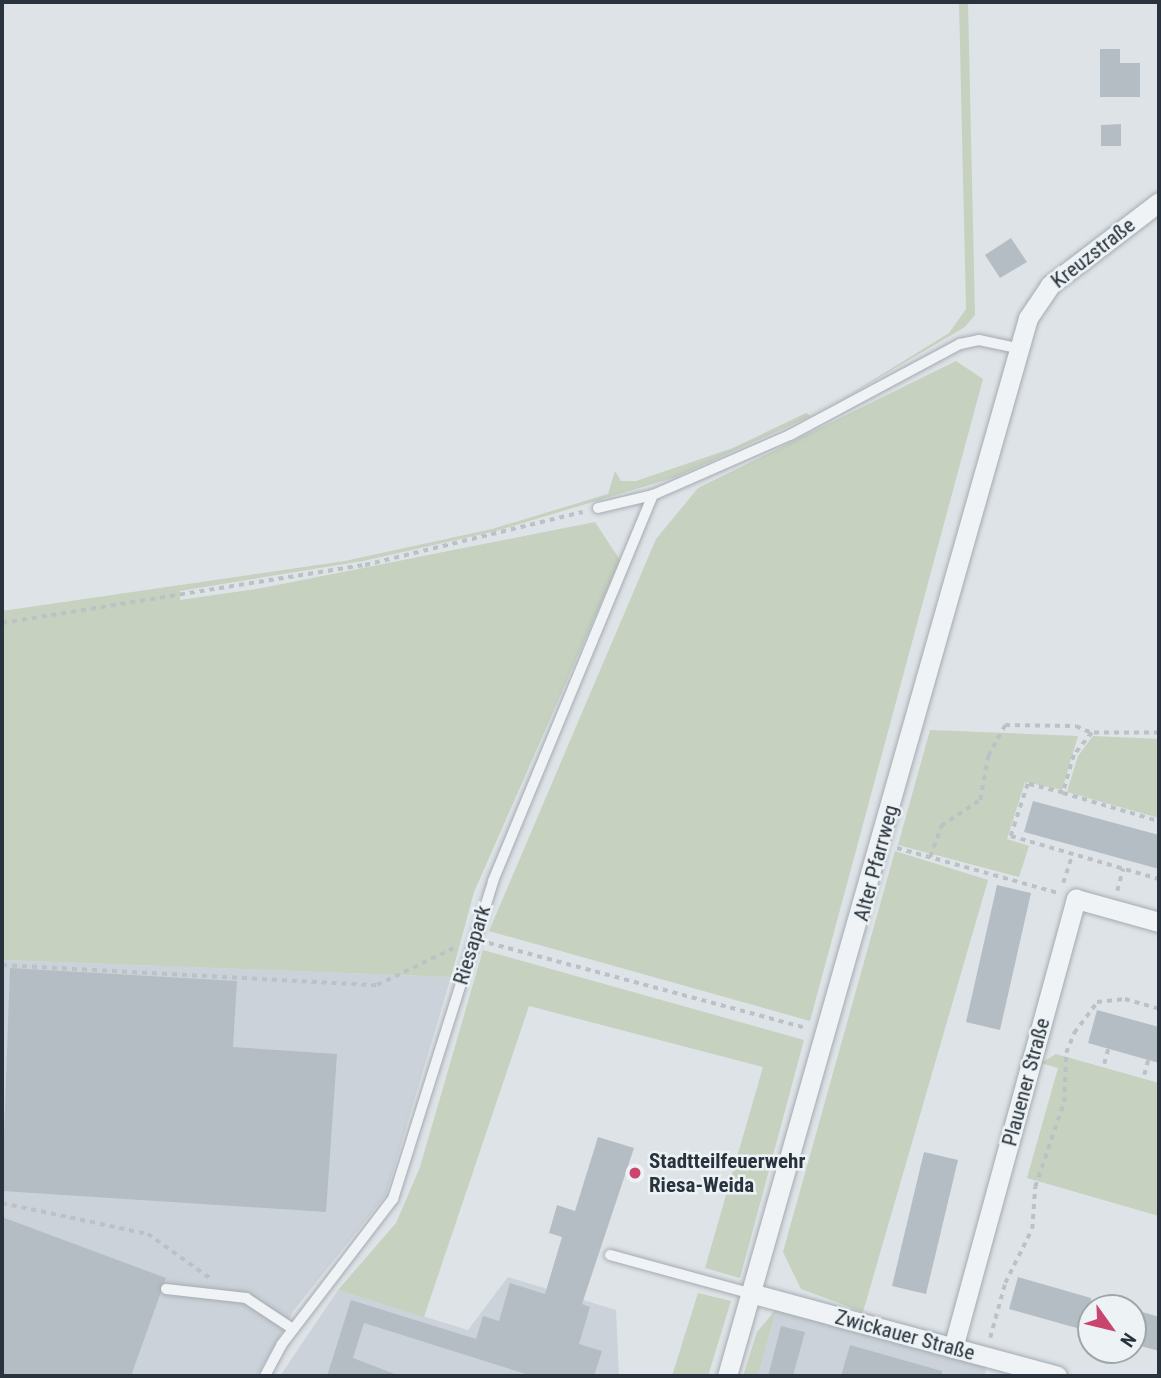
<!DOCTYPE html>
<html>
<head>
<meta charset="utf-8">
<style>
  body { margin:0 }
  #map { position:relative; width:1161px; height:1378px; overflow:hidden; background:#dee3e7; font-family:"Roboto Condensed",sans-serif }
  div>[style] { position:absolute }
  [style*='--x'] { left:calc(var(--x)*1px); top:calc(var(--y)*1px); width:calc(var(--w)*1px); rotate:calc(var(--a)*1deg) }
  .built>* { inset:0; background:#ccd2d9 }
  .green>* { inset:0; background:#c6d1bf }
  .building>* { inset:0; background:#b5bdc4 }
  .path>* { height:3.5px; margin-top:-1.75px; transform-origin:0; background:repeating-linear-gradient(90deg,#bcc1c6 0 5px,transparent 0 10px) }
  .roads { filter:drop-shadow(0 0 2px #a4abb1) drop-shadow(0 0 2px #a4abb1) }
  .lane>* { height:10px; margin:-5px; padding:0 5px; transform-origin:5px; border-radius:5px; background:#f0f3f6 }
  .street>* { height:19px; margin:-9.5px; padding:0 9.5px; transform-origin:9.5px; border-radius:9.5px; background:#f0f3f6 }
  .dots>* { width:19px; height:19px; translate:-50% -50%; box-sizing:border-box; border:4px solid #edf2f5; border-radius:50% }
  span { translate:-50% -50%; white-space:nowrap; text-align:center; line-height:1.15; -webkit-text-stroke:5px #edf2f5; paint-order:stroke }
  .street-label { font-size:21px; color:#28333d }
  .poi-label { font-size:21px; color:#28333d; font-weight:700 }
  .left { translate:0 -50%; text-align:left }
  .frame { position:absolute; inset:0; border:4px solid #28333d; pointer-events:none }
  .north { position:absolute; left:1077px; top:1294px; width:70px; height:70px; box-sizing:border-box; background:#edf2f5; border:2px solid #9ea6ab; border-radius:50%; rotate:124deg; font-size:19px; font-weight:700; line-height:28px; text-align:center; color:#28333d }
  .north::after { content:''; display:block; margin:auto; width:24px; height:32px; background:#ca456d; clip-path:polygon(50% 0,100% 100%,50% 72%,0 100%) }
</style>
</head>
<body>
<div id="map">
  <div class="built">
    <div style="clip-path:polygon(2px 960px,451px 977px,386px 1195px,294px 1310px,257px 1376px,2px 1376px)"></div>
    <div style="clip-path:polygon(508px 1277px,616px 1310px,619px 1376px,280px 1376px,338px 1290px,468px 1330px)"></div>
    <div style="clip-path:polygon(777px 1308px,987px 1367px,984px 1376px,758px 1376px)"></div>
  </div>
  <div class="green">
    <div style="clip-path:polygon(959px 2px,968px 2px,975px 315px,965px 327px,839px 401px,949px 333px,966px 309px)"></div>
    <div style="clip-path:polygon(956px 361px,983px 379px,810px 1021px,489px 931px,656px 539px,698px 488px)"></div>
    <div style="clip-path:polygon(806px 413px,811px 416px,676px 477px,496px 531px,363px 561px,180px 591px,180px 600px,262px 588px,595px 522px,620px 560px,474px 892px,451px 977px,2px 960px,2px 611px,345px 561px,492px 529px,608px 494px,615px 471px,621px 481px,636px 481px,733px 448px)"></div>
    <div style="clip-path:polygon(930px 730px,1078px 736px,1062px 790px,1025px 782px,1007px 839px,1029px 846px,1019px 877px,898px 845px)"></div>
    <div style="clip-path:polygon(1093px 736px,1159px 739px,1159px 818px,1067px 792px,1078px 756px)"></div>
    <div style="clip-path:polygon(895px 851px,988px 880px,863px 1312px,801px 1289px,783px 1252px)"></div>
    <div style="clip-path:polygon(483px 950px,804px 1040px,740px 1278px,705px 1268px,763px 1067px,529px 1006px,424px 1317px,338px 1290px,396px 1223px,420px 1167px)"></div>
    <div style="clip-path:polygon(1056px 1054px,1159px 1083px,1159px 1216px,1027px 1178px,1058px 1068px,1041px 1063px)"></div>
    <div style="clip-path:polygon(698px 1293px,731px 1301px,708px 1376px,672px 1376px)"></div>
    <div style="clip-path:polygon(777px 1308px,758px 1376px,743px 1376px,757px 1332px)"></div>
  </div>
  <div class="building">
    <div style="clip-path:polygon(1100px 49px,1120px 49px,1120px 63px,1140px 63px,1140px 97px,1100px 97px)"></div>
    <div style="clip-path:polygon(1121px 124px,1121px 146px,1101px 146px,1101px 125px)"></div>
    <div style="clip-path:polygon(1011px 238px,1027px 262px,1000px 278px,985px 255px)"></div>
    <div style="clip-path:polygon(1033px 801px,1159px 835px,1159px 869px,1024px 832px)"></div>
    <div style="clip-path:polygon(997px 885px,1031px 893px,1000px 1030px,966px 1022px)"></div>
    <div style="clip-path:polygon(10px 968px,237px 981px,233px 1047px,337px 1054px,326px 1212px,2px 1191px)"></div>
    <div style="clip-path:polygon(1097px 1010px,1159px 1027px,1159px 1063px,1088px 1043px)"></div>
    <div style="clip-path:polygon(598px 1137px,634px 1148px,582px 1304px,590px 1307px,579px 1344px,602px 1351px,594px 1376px,532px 1376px,364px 1323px,353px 1358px,400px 1376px,327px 1376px,351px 1300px,476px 1339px,483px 1316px,499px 1321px,510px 1283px,545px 1294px,562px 1237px,549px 1233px,557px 1205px,575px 1211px)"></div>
    <div style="clip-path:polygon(924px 1152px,958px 1160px,926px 1294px,892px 1286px)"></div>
    <div style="clip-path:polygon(2px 1217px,166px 1278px,131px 1376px,2px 1376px)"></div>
    <div style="clip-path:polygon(1018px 1277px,1091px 1298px,1091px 1332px,1009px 1309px)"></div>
    <div style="clip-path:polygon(1133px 1309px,1159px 1317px,1159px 1351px,1133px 1344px)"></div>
    <div style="clip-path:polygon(781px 1326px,805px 1332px,793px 1376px,768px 1376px)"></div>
    <div style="clip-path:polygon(850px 1345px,942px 1371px,942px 1376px,841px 1376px)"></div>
  </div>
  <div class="path">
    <div style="--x:2;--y:623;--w:368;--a:-9.1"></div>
    <div style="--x:365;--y:565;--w:224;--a:-13.7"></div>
    <div style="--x:1159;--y:733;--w:67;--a:180"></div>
    <div style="--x:1092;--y:733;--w:28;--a:129"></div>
    <div style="--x:1074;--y:755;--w:40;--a:106"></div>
    <div style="--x:1063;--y:793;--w:36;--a:-166"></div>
    <div style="--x:1028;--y:784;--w:55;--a:108.1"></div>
    <div style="--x:1011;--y:836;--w:154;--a:16.2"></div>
    <div style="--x:1063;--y:793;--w:100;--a:16.3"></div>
    <div style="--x:897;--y:848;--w:167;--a:15.6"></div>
    <div style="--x:930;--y:857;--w:33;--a:-70"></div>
    <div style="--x:941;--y:826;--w:47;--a:-33.7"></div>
    <div style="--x:980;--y:800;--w:45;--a:-79.7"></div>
    <div style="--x:988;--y:756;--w:35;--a:-61"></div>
    <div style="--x:1005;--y:725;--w:71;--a:0.8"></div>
    <div style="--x:1076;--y:726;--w:17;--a:24"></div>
    <div style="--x:1063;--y:883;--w:29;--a:-72"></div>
    <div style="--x:1117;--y:891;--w:23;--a:-75"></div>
    <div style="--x:489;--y:943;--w:328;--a:15"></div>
    <div style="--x:2;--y:965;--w:376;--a:3.1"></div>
    <div style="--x:377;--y:985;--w:88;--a:-25.7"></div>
    <div style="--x:1104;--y:1064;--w:16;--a:-75"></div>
    <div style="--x:1144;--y:1075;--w:16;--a:-75"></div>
    <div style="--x:2;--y:1203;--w:149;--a:12"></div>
    <div style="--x:148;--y:1234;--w:76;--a:35.4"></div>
    <div style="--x:990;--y:1338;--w:57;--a:-74.7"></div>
    <div style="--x:1005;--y:1283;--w:60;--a:-63.4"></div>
    <div style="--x:1032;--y:1229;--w:42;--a:-85.9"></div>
    <div style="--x:1035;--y:1187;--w:90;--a:-71.2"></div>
    <div style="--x:1064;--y:1102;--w:49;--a:-87.7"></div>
    <div style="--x:1066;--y:1053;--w:22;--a:-68"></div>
    <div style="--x:1074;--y:1033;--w:39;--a:-53"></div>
    <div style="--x:1097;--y:1002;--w:28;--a:-6"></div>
    <div style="--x:1125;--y:999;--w:35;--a:16"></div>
  </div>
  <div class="roads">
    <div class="lane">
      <div style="--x:598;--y:508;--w:57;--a:-13.3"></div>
      <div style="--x:653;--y:495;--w:150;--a:-23.7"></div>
      <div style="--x:790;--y:435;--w:193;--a:-28.2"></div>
      <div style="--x:960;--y:344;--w:19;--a:-12"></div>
      <div style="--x:979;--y:340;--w:39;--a:12"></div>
      <div style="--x:610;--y:1255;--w:148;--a:15.3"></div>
      <div style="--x:166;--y:1289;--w:81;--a:6.4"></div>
      <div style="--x:246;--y:1298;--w:56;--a:33.4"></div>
      <div style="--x:265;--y:1376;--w:36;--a:-62"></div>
      <div style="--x:282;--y:1344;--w:183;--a:-52.6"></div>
      <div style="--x:393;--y:1199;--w:333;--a:-72.5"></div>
      <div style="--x:493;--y:881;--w:418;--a:-67.5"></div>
    </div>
    <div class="street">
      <div style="--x:754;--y:1294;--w:314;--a:15.1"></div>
      <div style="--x:953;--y:1348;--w:466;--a:-74.7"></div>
      <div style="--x:1076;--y:899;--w:86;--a:15.5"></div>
      <div style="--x:727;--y:1376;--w:1100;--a:-74.12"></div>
      <div style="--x:1028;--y:318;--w:40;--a:-56"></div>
      <div style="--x:1050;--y:285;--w:137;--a:-37.3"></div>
    </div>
  </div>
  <div class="dots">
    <div style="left:635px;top:1173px;background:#ca456d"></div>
  </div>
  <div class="street-label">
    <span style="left:1093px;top:253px;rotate:-38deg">Kreuzstraße</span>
    <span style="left:876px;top:863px;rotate:-75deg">Alter Pfarrweg</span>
    <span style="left:472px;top:945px;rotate:-73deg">Riesapark</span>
    <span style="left:1026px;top:1082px;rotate:-75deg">Plauener Straße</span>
    <span style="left:905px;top:1335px;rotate:15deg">Zwickauer Straße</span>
  </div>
  <div class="poi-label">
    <span class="left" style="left:649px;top:1173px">Stadtteilfeuerwehr<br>Riesa-Weida</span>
  </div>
  <div class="frame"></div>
  <div class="north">N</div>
</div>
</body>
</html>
